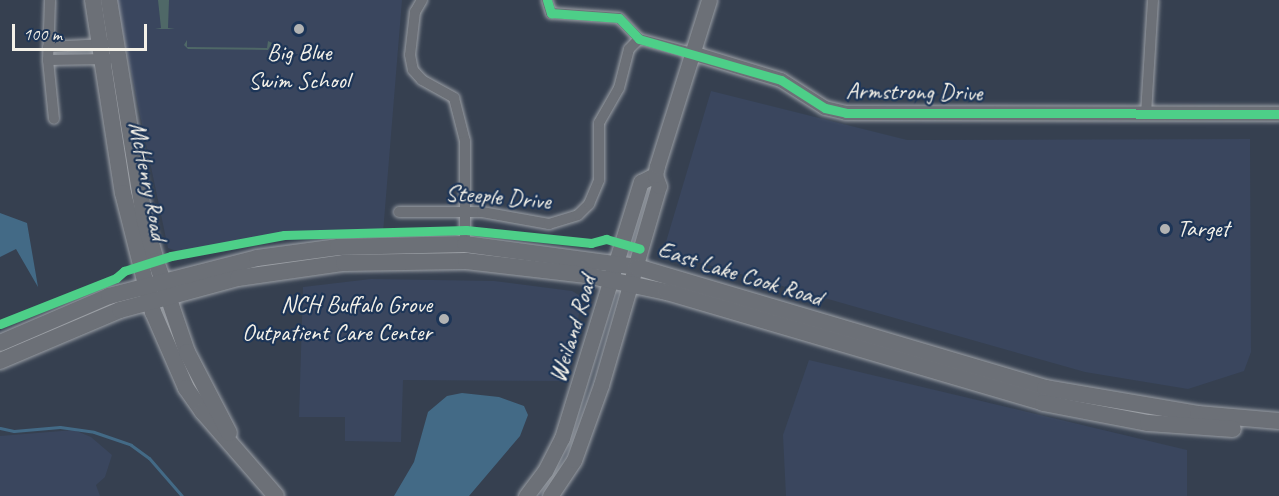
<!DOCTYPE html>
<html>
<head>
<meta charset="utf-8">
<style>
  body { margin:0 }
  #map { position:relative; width:1279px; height:496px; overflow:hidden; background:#364050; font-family:Caveat,sans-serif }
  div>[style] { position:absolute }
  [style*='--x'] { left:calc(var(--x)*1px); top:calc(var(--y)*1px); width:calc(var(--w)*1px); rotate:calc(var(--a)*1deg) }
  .built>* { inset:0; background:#3a465e }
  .green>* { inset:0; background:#4f6867 }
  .water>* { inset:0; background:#436a86 }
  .stream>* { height:3px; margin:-1.5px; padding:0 1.5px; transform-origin:1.5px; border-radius:1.5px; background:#436a86 }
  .roads { filter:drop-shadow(0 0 2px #9ca0a6) drop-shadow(0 0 2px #9ca0a6) }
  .minor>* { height:10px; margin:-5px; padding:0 5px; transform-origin:5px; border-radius:5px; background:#6c7077 }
  .tertiary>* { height:14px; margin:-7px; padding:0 7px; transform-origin:7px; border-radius:7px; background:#6c7077 }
  .secondary>* { height:15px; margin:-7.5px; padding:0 7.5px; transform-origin:7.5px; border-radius:7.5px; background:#6c7077 }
  .primary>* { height:16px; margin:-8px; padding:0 8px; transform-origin:8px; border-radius:8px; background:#6c7077 }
  .cycleway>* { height:9px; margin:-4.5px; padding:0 4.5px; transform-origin:4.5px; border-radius:4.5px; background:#4dcf88 }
  .dots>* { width:16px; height:16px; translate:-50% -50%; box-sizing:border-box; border:3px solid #1d3557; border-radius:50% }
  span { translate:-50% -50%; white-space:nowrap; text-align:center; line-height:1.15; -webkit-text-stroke:4.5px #1d3557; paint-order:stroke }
  .poi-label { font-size:24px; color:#f4f1e8 }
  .left { translate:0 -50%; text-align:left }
  .right { translate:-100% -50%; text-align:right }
  .street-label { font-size:24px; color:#f4f1e8 }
  .scale { position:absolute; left:12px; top:24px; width:135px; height:27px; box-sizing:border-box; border:3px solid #f4f1e8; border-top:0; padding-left:8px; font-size:18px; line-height:21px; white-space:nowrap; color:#f4f1e8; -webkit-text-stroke:4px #1d3557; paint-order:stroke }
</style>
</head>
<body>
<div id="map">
  <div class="built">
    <div style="clip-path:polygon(116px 0,402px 0,383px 233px,219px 244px,179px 252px,168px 248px)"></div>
    <div style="clip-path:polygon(711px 91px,907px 140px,1250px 139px,1251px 352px,1244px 371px,1188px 389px,1085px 372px,663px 252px)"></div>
    <div style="clip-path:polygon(371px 279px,494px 281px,572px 291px,582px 297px,567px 381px,403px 380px,401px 442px,345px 441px,345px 417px,299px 417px,303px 287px)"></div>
    <div style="clip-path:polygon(809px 360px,1187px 450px,1187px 496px,786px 496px,783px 435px)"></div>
    <div style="clip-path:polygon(74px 430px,91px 437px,112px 455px,105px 477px,96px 485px,100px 496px,0 496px,0 436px)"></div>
  </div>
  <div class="green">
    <div style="clip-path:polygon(158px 0,169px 0,168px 28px,175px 29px,155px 29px,161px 28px)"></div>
    <div style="clip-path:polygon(187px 40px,187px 47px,267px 48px,268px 41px,272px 43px,268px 50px,188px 49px,184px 45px)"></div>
  </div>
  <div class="water">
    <div style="clip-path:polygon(0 213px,27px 223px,38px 287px,16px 249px,0 257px)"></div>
    <div style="clip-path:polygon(462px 393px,499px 397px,524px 406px,528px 415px,520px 436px,469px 496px,394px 496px,414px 462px,428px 412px,447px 396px)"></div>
  </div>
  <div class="stream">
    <div style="--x:0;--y:428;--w:14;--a:12"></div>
    <div style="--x:14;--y:431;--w:46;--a:-5"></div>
    <div style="--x:60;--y:427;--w:34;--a:8"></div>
    <div style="--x:94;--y:432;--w:39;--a:19"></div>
    <div style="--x:131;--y:445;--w:22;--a:36"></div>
    <div style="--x:149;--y:458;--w:50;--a:49"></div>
  </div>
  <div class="roads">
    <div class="minor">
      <div style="--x:50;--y:0;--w:60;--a:91.9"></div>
      <div style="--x:48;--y:60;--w:59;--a:84.2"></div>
      <div style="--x:422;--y:0;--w:14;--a:120"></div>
      <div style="--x:415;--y:12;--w:43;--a:96.6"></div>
      <div style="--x:410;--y:55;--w:15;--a:79"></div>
      <div style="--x:413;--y:70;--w:13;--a:48"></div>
      <div style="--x:422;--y:80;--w:37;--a:29"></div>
      <div style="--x:454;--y:98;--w:44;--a:75.7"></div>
      <div style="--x:465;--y:141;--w:103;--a:90"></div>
      <div style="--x:547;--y:0;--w:14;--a:73"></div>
      <div style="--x:551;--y:13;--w:68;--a:4.2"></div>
      <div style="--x:619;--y:18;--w:29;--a:46"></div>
      <div style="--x:639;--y:39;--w:55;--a:14.8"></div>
      <div style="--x:48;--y:47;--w:57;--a:-3"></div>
      <div style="--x:48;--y:60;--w:60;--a:-1"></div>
      <div style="--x:1146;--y:114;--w:114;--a:-86.5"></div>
      <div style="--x:399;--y:212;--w:83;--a:0"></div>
      <div style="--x:482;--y:212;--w:68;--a:10.2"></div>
      <div style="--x:549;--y:224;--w:30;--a:-17"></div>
      <div style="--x:578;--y:215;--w:16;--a:-45"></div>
      <div style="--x:589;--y:204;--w:26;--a:-67"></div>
      <div style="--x:599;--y:180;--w:57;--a:-90"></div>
      <div style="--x:599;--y:123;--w:40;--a:-60.3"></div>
      <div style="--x:619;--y:88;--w:40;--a:-75.6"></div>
      <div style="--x:629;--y:49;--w:14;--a:-45"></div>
    </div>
    <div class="tertiary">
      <div style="--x:692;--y:53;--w:93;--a:16.9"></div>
      <div style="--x:781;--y:80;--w:52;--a:32.5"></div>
      <div style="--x:825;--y:108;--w:22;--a:13"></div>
      <div style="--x:846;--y:113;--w:433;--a:0.1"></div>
    </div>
    <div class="secondary">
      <div style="--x:526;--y:496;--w:31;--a:-53"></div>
      <div style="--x:545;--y:471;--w:37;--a:-63"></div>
      <div style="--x:562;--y:438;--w:268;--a:-72.9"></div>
      <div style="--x:641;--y:182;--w:16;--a:-27"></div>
      <div style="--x:550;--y:496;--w:43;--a:-56.3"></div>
      <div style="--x:574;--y:460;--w:80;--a:-70.2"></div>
      <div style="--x:601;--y:385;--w:207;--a:-73.8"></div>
      <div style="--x:659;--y:186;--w:12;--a:-110"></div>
      <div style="--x:655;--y:175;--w:9;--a:-77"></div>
      <div style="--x:657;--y:166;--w:174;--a:-72.6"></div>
    </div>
    <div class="primary">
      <div style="--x:93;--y:0;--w:195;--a:81.2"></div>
      <div style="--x:123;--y:193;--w:123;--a:75.9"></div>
      <div style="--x:153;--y:312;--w:83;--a:66.5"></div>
      <div style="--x:186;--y:388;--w:29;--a:55"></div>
      <div style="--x:203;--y:412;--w:111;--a:49"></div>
      <div style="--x:109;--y:0;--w:225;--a:80.8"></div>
      <div style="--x:145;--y:222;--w:41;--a:74.2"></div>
      <div style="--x:156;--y:261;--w:96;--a:71.2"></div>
      <div style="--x:187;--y:352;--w:91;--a:62.6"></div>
      <div style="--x:0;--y:343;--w:119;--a:-23.3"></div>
      <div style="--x:109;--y:296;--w:153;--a:-14.4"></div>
      <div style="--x:257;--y:258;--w:82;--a:-7.7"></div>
      <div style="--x:338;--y:247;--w:127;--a:-1.4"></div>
      <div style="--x:465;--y:244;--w:174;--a:7.6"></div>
      <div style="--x:637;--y:267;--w:426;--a:16.5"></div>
      <div style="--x:1045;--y:388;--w:155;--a:9.6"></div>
      <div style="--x:1198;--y:414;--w:81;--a:4.9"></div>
      <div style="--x:0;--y:361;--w:130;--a:-23"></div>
      <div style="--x:120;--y:310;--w:122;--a:-15.2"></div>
      <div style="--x:238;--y:278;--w:107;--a:-8.1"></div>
      <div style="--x:344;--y:263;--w:122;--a:-0.9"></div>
      <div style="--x:466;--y:261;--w:121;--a:6.7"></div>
      <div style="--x:586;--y:275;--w:83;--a:11.9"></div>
      <div style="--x:667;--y:292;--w:392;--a:16.4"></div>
      <div style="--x:1043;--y:403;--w:107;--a:10.8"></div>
      <div style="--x:1148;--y:423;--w:85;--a:4"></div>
    </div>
  </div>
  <div class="cycleway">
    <div style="--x:547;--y:0;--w:14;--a:73"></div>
    <div style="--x:551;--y:13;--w:68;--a:4.2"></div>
    <div style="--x:619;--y:18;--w:29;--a:46"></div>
    <div style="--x:639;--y:39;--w:148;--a:16.1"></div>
    <div style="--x:781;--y:80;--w:52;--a:32.5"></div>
    <div style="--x:825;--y:108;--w:22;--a:13"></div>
    <div style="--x:846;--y:113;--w:433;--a:0.1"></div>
    <div style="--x:0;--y:324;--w:125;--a:-21.6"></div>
    <div style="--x:116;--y:278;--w:11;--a:-41"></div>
    <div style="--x:124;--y:271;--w:49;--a:-17.7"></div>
    <div style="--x:171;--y:256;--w:115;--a:-10.5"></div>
    <div style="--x:284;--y:235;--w:182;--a:-1.6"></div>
    <div style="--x:466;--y:230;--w:126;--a:5.9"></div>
    <div style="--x:591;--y:243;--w:16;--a:-15"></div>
    <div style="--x:606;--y:239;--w:35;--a:16"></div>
  </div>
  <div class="dots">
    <div style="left:299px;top:29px;background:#b2b3b3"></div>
    <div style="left:1165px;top:229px;background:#b2b3b3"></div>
    <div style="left:444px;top:319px;background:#b2b3b3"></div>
  </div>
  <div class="poi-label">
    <span style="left:299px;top:67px">Big Blue<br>Swim School</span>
    <span class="left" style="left:1177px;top:229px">Target</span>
    <span class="right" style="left:432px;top:319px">NCH Buffalo Grove<br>Outpatient Care Center</span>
  </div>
  <div class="street-label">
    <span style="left:914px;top:92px;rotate:1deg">Armstrong Drive</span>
    <span style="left:148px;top:181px;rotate:79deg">McHenry Road</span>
    <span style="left:498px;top:197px;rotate:5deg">Steeple Drive</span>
    <span style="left:740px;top:274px;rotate:17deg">East Lake Cook Road</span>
    <span style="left:573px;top:329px;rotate:-73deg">Weiland Road</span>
  </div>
  <div class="scale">100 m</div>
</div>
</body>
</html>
